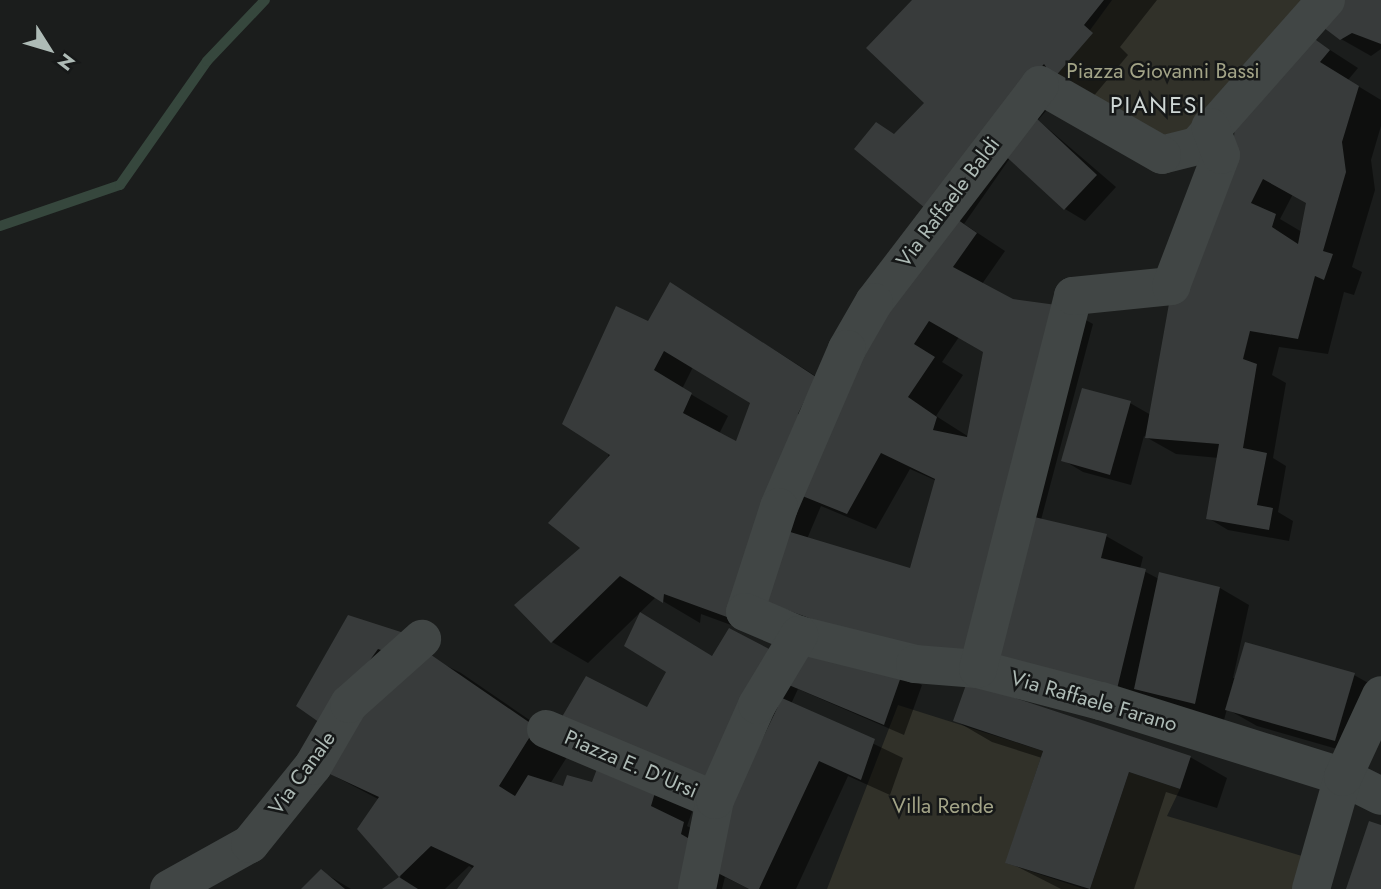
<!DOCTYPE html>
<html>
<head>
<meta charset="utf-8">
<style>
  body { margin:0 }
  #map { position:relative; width:1381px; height:889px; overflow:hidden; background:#1b1d1c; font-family:Jost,sans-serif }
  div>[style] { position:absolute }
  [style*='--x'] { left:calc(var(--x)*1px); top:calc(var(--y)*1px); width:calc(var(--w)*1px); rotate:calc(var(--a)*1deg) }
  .green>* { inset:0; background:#313129 }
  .shadow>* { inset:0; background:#0007 }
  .stream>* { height:10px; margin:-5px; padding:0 5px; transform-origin:5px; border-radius:5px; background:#36473d }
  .building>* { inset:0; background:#383b3b }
  .minor>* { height:38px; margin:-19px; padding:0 19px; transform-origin:19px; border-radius:19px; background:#414645 }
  span { translate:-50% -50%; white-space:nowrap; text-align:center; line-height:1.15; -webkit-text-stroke:5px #161818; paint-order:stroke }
  .park-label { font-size:21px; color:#a3a487 }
  .street-label { font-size:21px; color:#aebbb6 }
  .neighbourhood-label { font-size:23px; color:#cfd7d5; letter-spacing:2px }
  .north { position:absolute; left:14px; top:14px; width:70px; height:70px; -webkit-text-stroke:5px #161818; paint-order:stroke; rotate:127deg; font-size:19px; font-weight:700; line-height:28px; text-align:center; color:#aebbb6 }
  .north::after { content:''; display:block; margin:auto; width:24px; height:32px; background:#aebbb6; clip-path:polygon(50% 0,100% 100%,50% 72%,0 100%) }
</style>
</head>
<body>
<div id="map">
  <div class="green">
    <div style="clip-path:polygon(1112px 0,1314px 0,1296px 33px,1162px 152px,1047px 89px)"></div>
    <div style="clip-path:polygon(898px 705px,1043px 751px,1006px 863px,1084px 889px,827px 889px)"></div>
    <div style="clip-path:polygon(1129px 772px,1180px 789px,1167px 816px,1319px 861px,1311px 889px,1090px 889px)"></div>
  </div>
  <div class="shadow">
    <div style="clip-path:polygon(evenodd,915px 0,1157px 0,1120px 47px,1128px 55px,1092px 98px,1069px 85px,1038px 120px,1116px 187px,1085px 221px,1065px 209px,1010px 158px,964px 224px,1005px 251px,982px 284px,1012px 300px,1064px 308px,1093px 324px,1041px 520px,1106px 536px,1143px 557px,1140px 569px,1159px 579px,1220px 588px,1249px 605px,1233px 678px,1354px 675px,1381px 690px,1365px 757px,1257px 726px,1227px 709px,1224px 720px,764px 637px,701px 614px,700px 623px,656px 597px,588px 663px,552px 642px,648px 324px,671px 284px,839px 391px,945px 219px,896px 135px,926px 103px,915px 0,959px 337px,985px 351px,969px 437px,936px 416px,963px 375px,942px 362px,959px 337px,915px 0,693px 367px,753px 402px,737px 443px,719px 434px,728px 416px,682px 389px,693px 367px,915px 0,910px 469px,937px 481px,911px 570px,807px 539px,821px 506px,876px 529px,910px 469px)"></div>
    <div style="clip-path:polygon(1381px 0,1381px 49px,1371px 56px,1341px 39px)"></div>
    <div style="clip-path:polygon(evenodd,1310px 37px,1358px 68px,1348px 80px,1381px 100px,1381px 126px,1371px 160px,1375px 190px,1352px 267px,1362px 272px,1354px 295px,1344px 292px,1328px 354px,1279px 347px,1272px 375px,1286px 383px,1273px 458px,1286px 466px,1278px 512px,1293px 521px,1289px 541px,1228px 530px,1208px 518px,1219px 458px,1176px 454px,1144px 436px,1131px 485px,1083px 472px,1063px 460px,1130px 403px,1151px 415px,1310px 37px,1293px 194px,1308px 203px,1302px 232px,1280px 219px,1293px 194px)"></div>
    <div style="clip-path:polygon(349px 617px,461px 673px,572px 749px,550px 784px,564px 788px,593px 784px,601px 763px,693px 809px,687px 826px,714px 841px,648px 709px,713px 658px,770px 652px,902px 673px,922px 685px,904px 735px,798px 689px,791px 704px,903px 758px,890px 795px,848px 776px,796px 889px,749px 889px,725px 877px,722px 889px,460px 889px,474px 869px,469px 866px,445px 889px,385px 889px,401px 877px,359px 829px,380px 800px,321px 769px)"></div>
    <div style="clip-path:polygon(956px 721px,1190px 757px,1227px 778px,1217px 808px,1166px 792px,1134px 889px,1061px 889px,1008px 862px,1042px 758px,992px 742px)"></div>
    <div style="clip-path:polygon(321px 871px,351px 889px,304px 889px)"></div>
  </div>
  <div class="stream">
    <div style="--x:0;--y:226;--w:127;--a:-18.9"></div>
    <div style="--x:120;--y:185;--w:151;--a:-54.9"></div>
    <div style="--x:207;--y:61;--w:84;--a:-46.4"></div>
  </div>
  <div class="building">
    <div style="clip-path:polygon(912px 0,1104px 0,1084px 25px,1093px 33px,1054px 78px,1044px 64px,1009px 103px,931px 213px,854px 149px,876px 122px,894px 134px,924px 103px,866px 48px)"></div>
    <div style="clip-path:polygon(1340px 0,1381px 0,1381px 44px,1352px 33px,1340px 40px,1315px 21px)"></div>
    <div style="clip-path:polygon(evenodd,1309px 35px,1330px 50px,1320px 62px,1359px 86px,1342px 142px,1346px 172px,1323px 251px,1333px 254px,1324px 280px,1315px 276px,1298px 339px,1250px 331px,1243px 359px,1257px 364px,1243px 448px,1267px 453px,1257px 505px,1273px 508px,1269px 530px,1206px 519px,1219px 444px,1145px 438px,1170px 298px,1232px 160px,1235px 125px,1309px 35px,1263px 179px,1306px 203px,1298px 244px,1272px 227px,1276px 214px,1251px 203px,1263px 179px)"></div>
    <div style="clip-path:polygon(1033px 115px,1097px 175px,1064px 210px,1000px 151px)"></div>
    <div style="clip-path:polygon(evenodd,948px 213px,977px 233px,953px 267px,1013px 299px,1064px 306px,970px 661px,913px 657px,758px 599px,777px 528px,910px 568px,935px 479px,881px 453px,847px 514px,790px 491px,864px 334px,948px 213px,929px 321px,983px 352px,967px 437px,933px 430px,937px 417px,908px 397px,935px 357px,914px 344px,929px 321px)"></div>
    <div style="clip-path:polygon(evenodd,670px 282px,816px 377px,798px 414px,810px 426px,727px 617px,664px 594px,663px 603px,620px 576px,551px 643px,514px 605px,580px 548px,548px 523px,610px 455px,562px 424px,616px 306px,648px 321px,670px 282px,664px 351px,750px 403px,736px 441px,683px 413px,692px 393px,654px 370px,664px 351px)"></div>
    <div style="clip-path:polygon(1082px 388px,1131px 401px,1110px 475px,1061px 461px)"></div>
    <div style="clip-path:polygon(1030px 516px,1107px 534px,1101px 558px,1146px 569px,1117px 689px,996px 660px)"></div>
    <div style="clip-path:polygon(1159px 572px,1220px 587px,1195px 704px,1134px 689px)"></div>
    <div style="clip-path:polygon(640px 612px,712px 656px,729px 628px,771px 650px,702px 789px,556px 727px,586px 676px,647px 707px,666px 672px,624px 646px)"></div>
    <div style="clip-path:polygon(348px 615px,404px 633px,393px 654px,378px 649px,323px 725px,296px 706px)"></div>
    <div style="clip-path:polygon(1245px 642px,1355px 673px,1335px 741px,1225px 710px)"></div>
    <div style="clip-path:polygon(812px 649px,903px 671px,884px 725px,784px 683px)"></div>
    <div style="clip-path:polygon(424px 650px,536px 727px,499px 786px,515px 796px,528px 775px,563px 786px,567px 775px,592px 782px,600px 761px,657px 786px,651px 806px,684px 822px,681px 834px,700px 845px,689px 889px,457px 889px,474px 866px,431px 846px,399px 877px,357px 829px,379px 797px,319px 769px,355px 708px)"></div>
    <div style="clip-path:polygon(967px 682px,1191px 756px,1180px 789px,1129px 772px,1090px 889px,1005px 863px,1043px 751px,953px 721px)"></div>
    <div style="clip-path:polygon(782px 698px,875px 739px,861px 780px,819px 761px,759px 889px,749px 889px,702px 865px)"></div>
    <div style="clip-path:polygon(1369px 821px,1381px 825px,1381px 889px,1346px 889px)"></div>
    <div style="clip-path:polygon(321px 869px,345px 889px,301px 889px)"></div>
    <div style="clip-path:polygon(399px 877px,418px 889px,382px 889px)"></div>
  </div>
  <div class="minor">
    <div style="--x:1326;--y:0;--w:195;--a:131.5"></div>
    <div style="--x:1197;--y:146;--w:36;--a:166"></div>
    <div style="--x:1162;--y:155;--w:141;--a:-150.2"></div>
    <div style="--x:1040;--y:85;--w:273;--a:127.4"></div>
    <div style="--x:874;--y:302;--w:54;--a:119.9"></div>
    <div style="--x:847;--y:349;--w:172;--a:113.3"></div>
    <div style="--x:779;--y:507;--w:110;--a:107.9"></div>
    <div style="--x:745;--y:612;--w:59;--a:23.1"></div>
    <div style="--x:799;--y:635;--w:120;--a:14"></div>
    <div style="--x:915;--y:664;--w:63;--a:4.5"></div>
    <div style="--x:978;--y:669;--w:127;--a:14.6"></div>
    <div style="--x:1101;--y:701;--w:254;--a:17.4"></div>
    <div style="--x:1343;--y:777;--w:42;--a:26.6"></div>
    <div style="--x:978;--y:669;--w:385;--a:-75.7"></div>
    <div style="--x:1073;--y:296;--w:99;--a:-5.8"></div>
    <div style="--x:1171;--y:286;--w:140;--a:-69.1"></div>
    <div style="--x:1221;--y:155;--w:30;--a:-111"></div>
    <div style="--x:546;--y:729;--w:183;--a:22.8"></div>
    <div style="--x:169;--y:889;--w:93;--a:-29.1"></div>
    <div style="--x:250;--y:844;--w:100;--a:-51.1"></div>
    <div style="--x:313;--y:766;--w:72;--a:-59.9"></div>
    <div style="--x:349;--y:704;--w:98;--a:-41.7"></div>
    <div style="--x:697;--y:889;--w:91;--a:-78.6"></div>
    <div style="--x:715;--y:800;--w:104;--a:-66.1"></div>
    <div style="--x:757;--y:705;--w:82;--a:-59"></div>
    <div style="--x:1311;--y:889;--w:116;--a:-74.1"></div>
    <div style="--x:1343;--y:777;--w:90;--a:-65.1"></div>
  </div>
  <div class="park-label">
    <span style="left:1163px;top:71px">Piazza Giovanni Bassi</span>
    <span style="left:943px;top:806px">Villa Rende</span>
  </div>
  <div class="street-label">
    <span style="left:948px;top:202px;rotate:-53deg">Via Raffaele Baldi</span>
    <span style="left:1094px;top:701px;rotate:16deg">Via Raffaele Farano</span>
    <span style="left:631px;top:764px;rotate:23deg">Piazza E. D'Ursi</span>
    <span style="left:302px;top:773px;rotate:-54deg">Via Canale</span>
  </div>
  <div class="neighbourhood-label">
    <span style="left:1158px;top:105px">PIANESI</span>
  </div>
  <div class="north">N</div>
</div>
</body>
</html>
